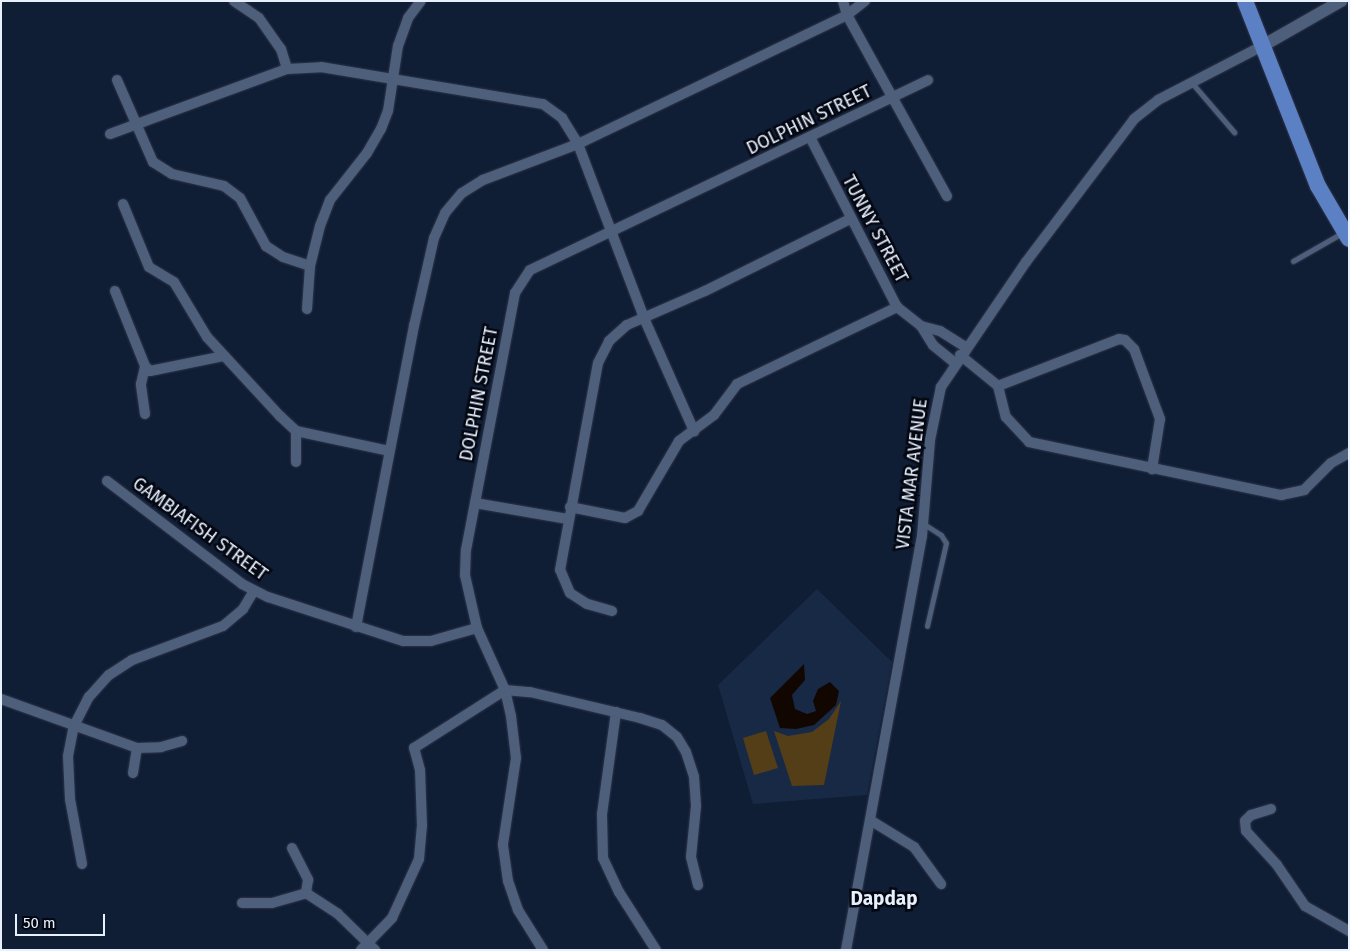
<!DOCTYPE html>
<html>
<head>
<meta charset="utf-8">
<style>
  body { margin:0 }
  #map { position:relative; width:1350px; height:951px; overflow:hidden; background:#0f1d35; font-family:"Fira Sans",sans-serif }
  div>[style] { position:absolute }
  [style*='--x'] { left:calc(var(--x)*1px); top:calc(var(--y)*1px); width:calc(var(--w)*1px); rotate:calc(var(--a)*1deg) }
  .built>* { inset:0; background:#182946 }
  .green>* { inset:0; background:#543e17 }
  .water>* { inset:0; background:#120600 }
  .roads { filter:drop-shadow(0 0 1px #2f3548) drop-shadow(0 0 1px #2f3548) }
  .service>* { height:5px; margin:-2.5px; padding:0 2.5px; transform-origin:2.5px; border-radius:2.5px; background:#4e5f7b }
  .minor>* { height:10px; margin:-5px; padding:0 5px; transform-origin:5px; border-radius:5px; background:#4e5f7b }
  .tertiary>* { height:12px; margin:-6px; padding:0 6px; transform-origin:6px; border-radius:6px; background:#4e5f7b }
  .primary>* { height:16px; margin:-8px; padding:0 8px; transform-origin:8px; border-radius:8px; background:#5b80c3 }
  span { translate:-50% -50%; white-space:nowrap; text-align:center; line-height:1.15; -webkit-text-stroke:5px #030711; paint-order:stroke }
  .street-label { font-size:18px; color:#e8effd }
  .neighbourhood-label { font-size:19px; color:#e8effd; font-weight:700 }
  .frame { position:absolute; inset:0; border:2px solid #e8effd; pointer-events:none }
  .scale { position:absolute; left:15px; top:914px; width:90px; height:22px; box-sizing:border-box; border:2px solid #e8effd; border-top:0; padding-left:6px; font-size:15px; line-height:18px; white-space:nowrap; color:#e8effd; -webkit-text-stroke:4px #030711; paint-order:stroke }
</style>
</head>
<body>
<div id="map">
  <div class="built">
    <div style="clip-path:polygon(817px 589px,892px 662px,867px 795px,753px 804px,718px 685px)"></div>
  </div>
  <div class="green">
    <div style="clip-path:polygon(841px 701px,824px 785px,792px 786px,774px 731px,788px 736px,812px 732px,829px 719px)"></div>
    <div style="clip-path:polygon(766px 731px,778px 768px,754px 775px,743px 738px)"></div>
  </div>
  <div class="water">
    <div style="clip-path:polygon(804px 664px,805px 680px,792px 695px,795px 709px,807px 714px,816px 711px,813px 701px,818px 689px,830px 682px,839px 691px,836px 705px,814px 725px,796px 729px,780px 728px,770px 698px)"></div>
  </div>
  <div class="roads">
    <div class="service">
      <div style="--x:1192;--y:83;--w:65;--a:49.4"></div>
      <div style="--x:1293;--y:261;--w:56;--a:-29.7"></div>
      <div style="--x:924;--y:524;--w:20;--a:33"></div>
      <div style="--x:941;--y:535;--w:9;--a:58"></div>
      <div style="--x:946;--y:543;--w:85;--a:102.9"></div>
    </div>
    <div class="minor">
      <div style="--x:234;--y:1;--w:30;--a:34"></div>
      <div style="--x:259;--y:18;--w:38;--a:55"></div>
      <div style="--x:281;--y:49;--w:21;--a:73"></div>
      <div style="--x:843;--y:1;--w:15;--a:74"></div>
      <div style="--x:847;--y:15;--w:207;--a:61.1"></div>
      <div style="--x:117;--y:80;--w:90;--a:66.3"></div>
      <div style="--x:153;--y:162;--w:22;--a:32"></div>
      <div style="--x:172;--y:174;--w:53;--a:13"></div>
      <div style="--x:224;--y:186;--w:20;--a:37"></div>
      <div style="--x:240;--y:198;--w:55;--a:61.6"></div>
      <div style="--x:266;--y:246;--w:20;--a:33"></div>
      <div style="--x:283;--y:257;--w:28;--a:18"></div>
      <div style="--x:110;--y:134;--w:189;--a:-20.2"></div>
      <div style="--x:287;--y:69;--w:34;--a:-3"></div>
      <div style="--x:321;--y:67;--w:225;--a:9.5"></div>
      <div style="--x:543;--y:104;--w:24;--a:36"></div>
      <div style="--x:562;--y:118;--w:31;--a:58"></div>
      <div style="--x:578;--y:144;--w:186;--a:69.2"></div>
      <div style="--x:644;--y:318;--w:124;--a:66.1"></div>
      <div style="--x:811;--y:139;--w:189;--a:62.9"></div>
      <div style="--x:897;--y:307;--w:31;--a:38"></div>
      <div style="--x:123;--y:204;--w:68;--a:67.6"></div>
      <div style="--x:149;--y:267;--w:29;--a:31"></div>
      <div style="--x:174;--y:282;--w:64;--a:59"></div>
      <div style="--x:207;--y:337;--w:108;--a:47.3"></div>
      <div style="--x:280;--y:416;--w:22;--a:43"></div>
      <div style="--x:296;--y:431;--w:95;--a:12.1"></div>
      <div style="--x:115;--y:291;--w:81;--a:68.2"></div>
      <div style="--x:145;--y:366;--w:7;--a:45"></div>
      <div style="--x:150;--y:371;--w:76;--a:-11.5"></div>
      <div style="--x:307;--y:309;--w:43;--a:-86"></div>
      <div style="--x:310;--y:266;--w:41;--a:-76"></div>
      <div style="--x:320;--y:226;--w:28;--a:-69"></div>
      <div style="--x:330;--y:200;--w:60;--a:-51.8"></div>
      <div style="--x:367;--y:153;--w:28;--a:-60"></div>
      <div style="--x:381;--y:129;--w:19;--a:-69"></div>
      <div style="--x:388;--y:111;--w:66;--a:-81.3"></div>
      <div style="--x:398;--y:46;--w:30;--a:-70"></div>
      <div style="--x:408;--y:18;--w:21;--a:-53"></div>
      <div style="--x:960;--y:355;--w:49;--a:39.2"></div>
      <div style="--x:998;--y:386;--w:32;--a:76"></div>
      <div style="--x:1006;--y:417;--w:34;--a:47"></div>
      <div style="--x:1029;--y:442;--w:258;--a:11.9"></div>
      <div style="--x:1281;--y:495;--w:24;--a:-12"></div>
      <div style="--x:1304;--y:490;--w:38;--a:-45"></div>
      <div style="--x:1331;--y:463;--w:21;--a:-29"></div>
      <div style="--x:955;--y:363;--w:28;--a:-141"></div>
      <div style="--x:933;--y:345;--w:22;--a:-122"></div>
      <div style="--x:921;--y:326;--w:20;--a:15"></div>
      <div style="--x:940;--y:331;--w:31;--a:32"></div>
      <div style="--x:998;--y:386;--w:130;--a:-21.2"></div>
      <div style="--x:1119;--y:339;--w:6;--a:9"></div>
      <div style="--x:1125;--y:340;--w:13;--a:45"></div>
      <div style="--x:1134;--y:349;--w:75;--a:69.6"></div>
      <div style="--x:1160;--y:419;--w:51;--a:99.1"></div>
      <div style="--x:145;--y:414;--w:30;--a:-98"></div>
      <div style="--x:141;--y:384;--w:18;--a:-77"></div>
      <div style="--x:296;--y:462;--w:31;--a:-90"></div>
      <div style="--x:107;--y:481;--w:170;--a:37.3"></div>
      <div style="--x:242;--y:584;--w:29;--a:27"></div>
      <div style="--x:268;--y:597;--w:142;--a:18.1"></div>
      <div style="--x:403;--y:641;--w:28;--a:0"></div>
      <div style="--x:431;--y:641;--w:48;--a:-15.8"></div>
      <div style="--x:475;--y:503;--w:94;--a:9.8"></div>
      <div style="--x:570;--y:507;--w:56;--a:11.3"></div>
      <div style="--x:625;--y:518;--w:15;--a:-28"></div>
      <div style="--x:638;--y:511;--w:81;--a:-59.6"></div>
      <div style="--x:679;--y:441;--w:44;--a:-36.6"></div>
      <div style="--x:714;--y:415;--w:39;--a:-53"></div>
      <div style="--x:737;--y:384;--w:178;--a:-25.7"></div>
      <div style="--x:612;--y:611;--w:26;--a:-164"></div>
      <div style="--x:587;--y:604;--w:20;--a:-147"></div>
      <div style="--x:570;--y:593;--w:25;--a:-113"></div>
      <div style="--x:560;--y:570;--w:210;--a:-79.6"></div>
      <div style="--x:598;--y:363;--w:25;--a:-63"></div>
      <div style="--x:609;--y:341;--w:24;--a:-42"></div>
      <div style="--x:627;--y:325;--w:85;--a:-23.6"></div>
      <div style="--x:705;--y:291;--w:162;--a:-26.4"></div>
      <div style="--x:356;--y:627;--w:307;--a:-79.1"></div>
      <div style="--x:414;--y:326;--w:90;--a:-77.2"></div>
      <div style="--x:434;--y:238;--w:27;--a:-66"></div>
      <div style="--x:445;--y:213;--w:26;--a:-50"></div>
      <div style="--x:462;--y:193;--w:25;--a:-32"></div>
      <div style="--x:483;--y:180;--w:102;--a:-20.8"></div>
      <div style="--x:578;--y:144;--w:298;--a:-25.6"></div>
      <div style="--x:847;--y:15;--w:23;--a:-38"></div>
      <div style="--x:1;--y:699;--w:145;--a:19.8"></div>
      <div style="--x:137;--y:748;--w:24;--a:-2"></div>
      <div style="--x:161;--y:747;--w:22;--a:-16"></div>
      <div style="--x:616;--y:712;--w:103;--a:97.8"></div>
      <div style="--x:602;--y:814;--w:44;--a:88.7"></div>
      <div style="--x:603;--y:858;--w:38;--a:65"></div>
      <div style="--x:619;--y:892;--w:69;--a:57.5"></div>
      <div style="--x:133;--y:773;--w:25;--a:-81"></div>
      <div style="--x:1271;--y:809;--w:21;--a:163"></div>
      <div style="--x:1251;--y:815;--w:8;--a:135"></div>
      <div style="--x:1245;--y:821;--w:10;--a:84"></div>
      <div style="--x:1246;--y:831;--w:46;--a:47.6"></div>
      <div style="--x:1277;--y:865;--w:50;--a:55.7"></div>
      <div style="--x:1305;--y:906;--w:51;--a:29.6"></div>
      <div style="--x:870;--y:820;--w:52;--a:31.5"></div>
      <div style="--x:914;--y:847;--w:46;--a:53.9"></div>
      <div style="--x:292;--y:848;--w:36;--a:63"></div>
      <div style="--x:308;--y:880;--w:13;--a:99"></div>
      <div style="--x:82;--y:864;--w:66;--a:-100.5"></div>
      <div style="--x:70;--y:799;--w:43;--a:-92.7"></div>
      <div style="--x:68;--y:756;--w:31;--a:-79"></div>
      <div style="--x:74;--y:726;--w:33;--a:-63"></div>
      <div style="--x:89;--y:697;--w:30;--a:-48"></div>
      <div style="--x:109;--y:675;--w:27;--a:-33"></div>
      <div style="--x:132;--y:660;--w:97;--a:-20.5"></div>
      <div style="--x:223;--y:626;--w:26;--a:-40"></div>
      <div style="--x:243;--y:609;--w:21;--a:-59"></div>
      <div style="--x:242;--y:903;--w:30;--a:0"></div>
      <div style="--x:272;--y:903;--w:35;--a:-16"></div>
      <div style="--x:306;--y:893;--w:38;--a:33"></div>
      <div style="--x:338;--y:914;--w:52;--a:44.2"></div>
      <div style="--x:361;--y:950;--w:45;--a:-45.9"></div>
      <div style="--x:392;--y:918;--w:65;--a:-65.4"></div>
      <div style="--x:419;--y:859;--w:33;--a:-85"></div>
      <div style="--x:422;--y:826;--w:56;--a:-92"></div>
      <div style="--x:420;--y:770;--w:23;--a:-105"></div>
      <div style="--x:414;--y:748;--w:108;--a:-32.5"></div>
      <div style="--x:505;--y:690;--w:25;--a:5"></div>
      <div style="--x:530;--y:692;--w:113;--a:13.3"></div>
      <div style="--x:640;--y:718;--w:23;--a:18"></div>
      <div style="--x:662;--y:725;--w:19;--a:39"></div>
      <div style="--x:677;--y:737;--w:17;--a:59"></div>
      <div style="--x:686;--y:752;--w:26;--a:72"></div>
      <div style="--x:694;--y:777;--w:29;--a:86"></div>
      <div style="--x:696;--y:806;--w:51;--a:95.6"></div>
      <div style="--x:691;--y:857;--w:29;--a:76"></div>
      <div style="--x:543;--y:950;--w:47;--a:-122"></div>
      <div style="--x:518;--y:910;--w:31;--a:-109"></div>
      <div style="--x:508;--y:881;--w:37;--a:-98"></div>
      <div style="--x:503;--y:844;--w:87;--a:-81.4"></div>
      <div style="--x:516;--y:758;--w:42;--a:-96.8"></div>
      <div style="--x:511;--y:716;--w:27;--a:-103"></div>
      <div style="--x:505;--y:690;--w:68;--a:-114.3"></div>
      <div style="--x:477;--y:628;--w:54;--a:-102.8"></div>
      <div style="--x:465;--y:575;--w:25;--a:-88"></div>
      <div style="--x:466;--y:550;--w:262;--a:-79.2"></div>
      <div style="--x:515;--y:293;--w:27;--a:-57"></div>
      <div style="--x:530;--y:270;--w:441;--a:-25.5"></div>
      <div style="--x:846;--y:950;--w:421;--a:-79.6"></div>
      <div style="--x:922;--y:536;--w:96;--a:-85.2"></div>
      <div style="--x:930;--y:440;--w:54;--a:-78.3"></div>
      <div style="--x:941;--y:387;--w:151;--a:-55.8"></div>
      <div style="--x:1026;--y:262;--w:179;--a:-52.9"></div>
      <div style="--x:1134;--y:119;--w:31;--a:-38"></div>
      <div style="--x:1158;--y:100;--w:119;--a:-27.4"></div>
    </div>
    <div class="tertiary">
      <div style="--x:1264;--y:45;--w:89;--a:-29.7"></div>
    </div>
    <div class="primary">
      <div style="--x:1245;--y:1;--w:199;--a:68.5"></div>
      <div style="--x:1318;--y:186;--w:61;--a:59.7"></div>
    </div>
  </div>
  <div class="street-label">
    <span style="left:809px;top:120px;rotate:-26deg">DOLPHIN STREET</span>
    <span style="left:875px;top:229px;rotate:62deg">TUNNY STREET</span>
    <span style="left:479px;top:394px;rotate:-79deg">DOLPHIN STREET</span>
    <span style="left:912px;top:474px;rotate:-83deg">VISTA MAR AVENUE</span>
    <span style="left:200px;top:529px;rotate:36deg">GAMBIAFISH STREET</span>
  </div>
  <div class="neighbourhood-label">
    <span style="left:884px;top:899px">Dapdap</span>
  </div>
  <div class="frame"></div>
  <div class="scale">50 m</div>
</div>
</body>
</html>
